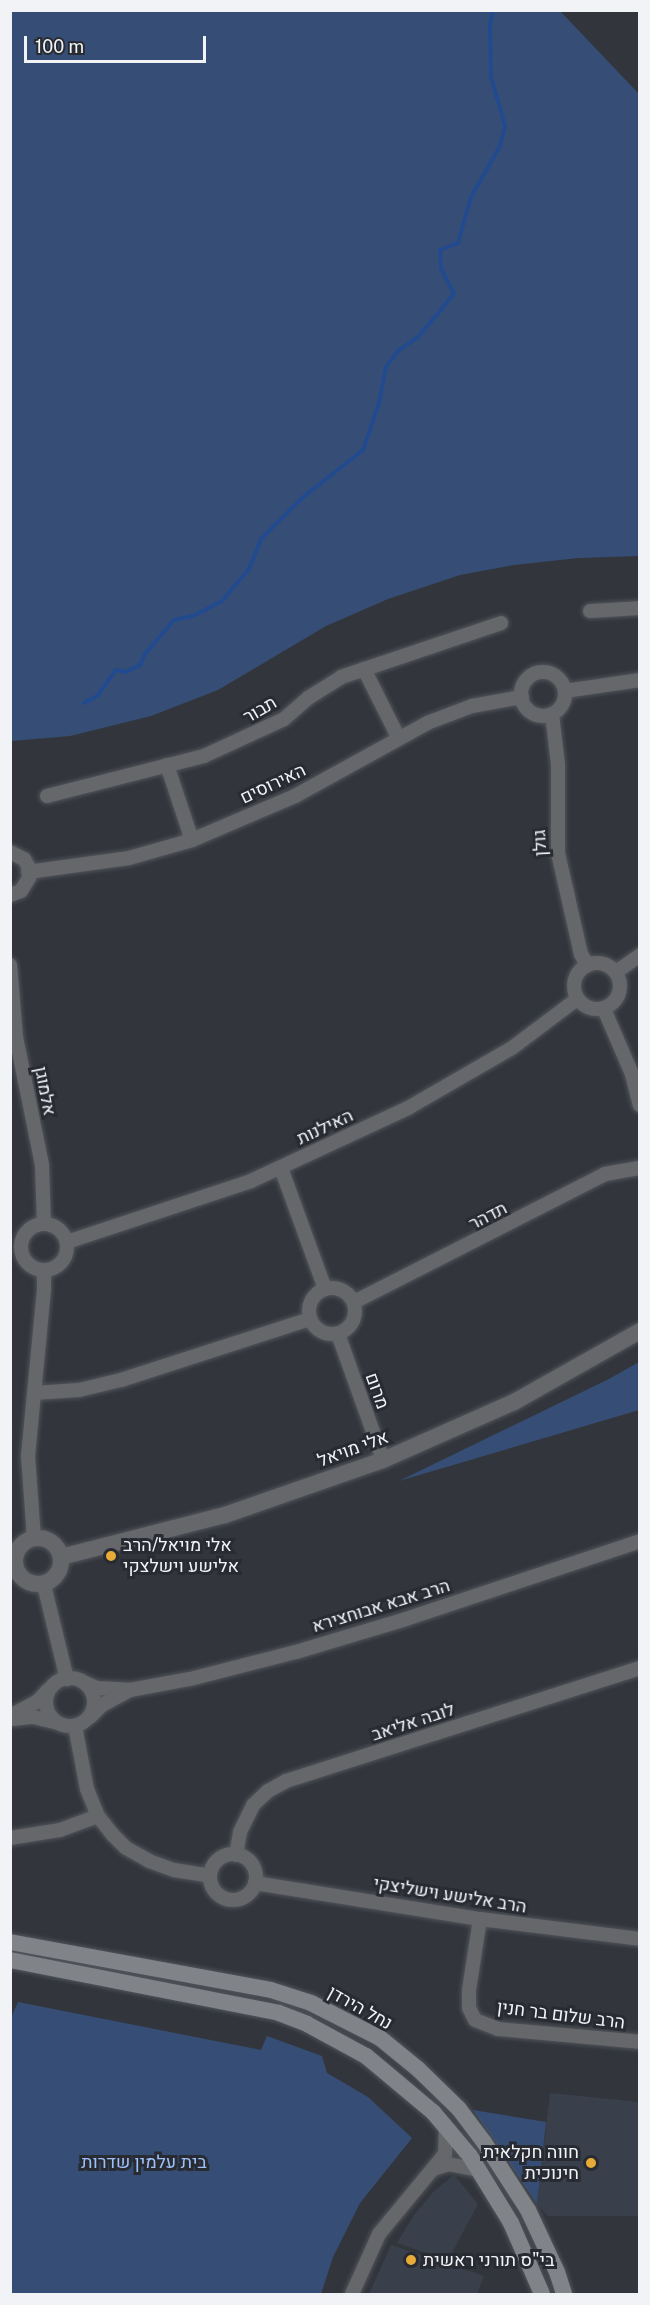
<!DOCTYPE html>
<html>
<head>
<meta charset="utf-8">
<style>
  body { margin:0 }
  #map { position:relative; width:650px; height:2305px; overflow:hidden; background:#32363c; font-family:"Public Sans",Heebo,sans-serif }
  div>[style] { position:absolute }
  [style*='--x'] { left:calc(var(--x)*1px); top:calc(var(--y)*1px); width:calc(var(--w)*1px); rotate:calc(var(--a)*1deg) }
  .built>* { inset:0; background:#39404c }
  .green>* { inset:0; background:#364e76 }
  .stream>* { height:4px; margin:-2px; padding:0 2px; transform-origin:2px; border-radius:2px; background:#224b8f }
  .roads { filter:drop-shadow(0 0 2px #51545a) drop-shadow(0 0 2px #51545a) }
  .minor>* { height:14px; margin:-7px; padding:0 7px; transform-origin:7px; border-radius:7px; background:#65676b }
  .minor>.ring { margin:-7px; padding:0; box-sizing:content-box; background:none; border:14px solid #65676b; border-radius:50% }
  .tertiary>* { height:16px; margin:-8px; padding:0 8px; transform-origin:8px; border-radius:8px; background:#65676b }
  .tertiary>.ring { margin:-8px; padding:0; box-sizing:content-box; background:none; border:16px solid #65676b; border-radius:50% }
  .secondary>* { height:16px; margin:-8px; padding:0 8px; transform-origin:8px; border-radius:8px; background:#808388 }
  .dots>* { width:16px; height:16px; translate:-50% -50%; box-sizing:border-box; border:3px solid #282c32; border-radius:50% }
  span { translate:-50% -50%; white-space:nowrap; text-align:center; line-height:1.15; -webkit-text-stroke:6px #282c32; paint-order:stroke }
  .street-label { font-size:18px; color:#f1f3f7 }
  .poi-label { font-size:18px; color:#f1f3f7 }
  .left { translate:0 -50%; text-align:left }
  .right { translate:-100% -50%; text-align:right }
  .park-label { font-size:18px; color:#9cc0fa }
  .frame { position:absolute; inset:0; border:12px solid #f1f3f7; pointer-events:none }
  .scale { position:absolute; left:24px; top:36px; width:182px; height:27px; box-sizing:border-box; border:3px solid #f1f3f7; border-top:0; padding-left:8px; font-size:18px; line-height:21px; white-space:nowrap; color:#f1f3f7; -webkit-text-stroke:4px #282c32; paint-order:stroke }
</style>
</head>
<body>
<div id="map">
  <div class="built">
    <div style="clip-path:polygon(550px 2093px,639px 2102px,639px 2216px,548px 2216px,537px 2204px)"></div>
    <div style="clip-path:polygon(454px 2175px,478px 2204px,448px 2260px,397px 2243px,414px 2215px,433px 2192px)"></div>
    <div style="clip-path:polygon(391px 2245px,484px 2276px,477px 2294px,369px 2294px)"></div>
  </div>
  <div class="green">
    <div style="clip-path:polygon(11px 10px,560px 11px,639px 94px,639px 556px,578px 558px,514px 565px,460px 575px,388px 599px,326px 626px,218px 690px,151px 716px,70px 736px,11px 741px)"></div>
    <div style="clip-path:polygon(639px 1362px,639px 1410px,399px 1481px,609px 1379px)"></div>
    <div style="clip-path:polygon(18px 2002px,261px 2050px,267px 2036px,322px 2056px,327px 2073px,368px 2097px,412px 2138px,360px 2203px,333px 2257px,321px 2294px,11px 2294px,10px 2020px)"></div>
    <div style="clip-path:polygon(473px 2110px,546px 2122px,537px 2204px)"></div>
  </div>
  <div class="stream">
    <div style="--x:84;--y:703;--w:15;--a:-28"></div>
    <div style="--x:97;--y:696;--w:32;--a:-54"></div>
    <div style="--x:116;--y:670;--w:10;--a:11"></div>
    <div style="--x:126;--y:672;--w:16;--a:-27"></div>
    <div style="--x:140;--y:665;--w:12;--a:-66"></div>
    <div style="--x:145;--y:654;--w:45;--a:-49.5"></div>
    <div style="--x:174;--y:620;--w:19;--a:-12"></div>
    <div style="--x:193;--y:616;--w:33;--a:-27"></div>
    <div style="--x:222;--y:601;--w:42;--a:-49.8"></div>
    <div style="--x:249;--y:569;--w:32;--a:-68"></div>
    <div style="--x:261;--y:539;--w:58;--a:-45"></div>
    <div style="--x:302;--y:498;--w:78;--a:-38.2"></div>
    <div style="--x:363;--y:450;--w:50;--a:-71.2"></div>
    <div style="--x:379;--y:403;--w:37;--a:-79"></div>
    <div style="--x:386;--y:367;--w:20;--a:-53"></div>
    <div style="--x:398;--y:351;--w:24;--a:-35"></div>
    <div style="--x:418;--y:337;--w:56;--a:-50.1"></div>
    <div style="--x:454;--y:294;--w:29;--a:-117"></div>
    <div style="--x:441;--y:268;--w:18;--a:-93"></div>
    <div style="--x:440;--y:250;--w:19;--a:-21"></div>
    <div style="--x:458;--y:243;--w:48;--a:-74.2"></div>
    <div style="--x:471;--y:197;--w:59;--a:-60.4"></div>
    <div style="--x:500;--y:146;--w:21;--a:-76"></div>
    <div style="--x:505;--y:126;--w:51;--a:-105.9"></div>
    <div style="--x:491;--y:77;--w:51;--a:-91.1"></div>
    <div style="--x:490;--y:26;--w:16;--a:-79"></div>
  </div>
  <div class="roads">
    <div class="minor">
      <div style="--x:590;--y:611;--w:50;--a:-3.4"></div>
      <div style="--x:364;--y:669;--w:76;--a:63.4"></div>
      <div class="ring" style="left:521px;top:672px;width:30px;height:30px"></div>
      <div style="--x:565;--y:691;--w:76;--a:-8.3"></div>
      <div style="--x:552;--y:714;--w:50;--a:83.2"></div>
      <div style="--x:558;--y:764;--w:89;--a:90"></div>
      <div style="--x:558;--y:853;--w:104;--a:77.2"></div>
      <div style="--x:581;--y:954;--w:13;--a:61"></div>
      <div style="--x:167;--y:765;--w:79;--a:71.6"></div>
      <div style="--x:47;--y:796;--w:162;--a:-14.3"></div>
      <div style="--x:204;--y:756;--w:88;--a:-24.8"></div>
      <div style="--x:284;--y:719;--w:32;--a:-41"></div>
      <div style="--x:308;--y:698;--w:39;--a:-32"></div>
      <div style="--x:341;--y:677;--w:169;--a:-18.6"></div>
      <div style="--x:10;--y:852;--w:16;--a:27"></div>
      <div style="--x:24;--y:859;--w:8;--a:60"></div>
      <div style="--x:28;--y:866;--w:12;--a:85"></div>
      <div style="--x:29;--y:878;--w:15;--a:122"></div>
      <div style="--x:21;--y:891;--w:12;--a:160"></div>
      <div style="--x:28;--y:872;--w:102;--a:-7.9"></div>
      <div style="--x:129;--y:858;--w:66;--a:-15.9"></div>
      <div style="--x:192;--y:840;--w:112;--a:-23.1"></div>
      <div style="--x:295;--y:796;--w:151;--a:-28.9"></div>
      <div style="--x:427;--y:723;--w:48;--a:-20.7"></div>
      <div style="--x:472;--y:706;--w:51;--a:-10.2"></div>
      <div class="ring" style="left:574px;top:963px;width:32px;height:32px"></div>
      <div style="--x:10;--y:965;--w:72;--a:85.2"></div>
      <div style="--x:16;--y:1037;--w:131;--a:78.5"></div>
      <div style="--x:42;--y:1165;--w:59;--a:88.1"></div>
      <div style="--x:616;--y:972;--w:29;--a:-35"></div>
      <div style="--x:604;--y:1009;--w:71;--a:66.7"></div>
      <div style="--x:632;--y:1074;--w:32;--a:76"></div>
      <div style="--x:281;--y:1168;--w:129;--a:70"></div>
      <div class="ring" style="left:21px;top:1224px;width:32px;height:32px"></div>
      <div style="--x:67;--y:1242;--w:194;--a:-18.3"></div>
      <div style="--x:251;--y:1181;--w:173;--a:-24.9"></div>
      <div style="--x:408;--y:1108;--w:120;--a:-30"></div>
      <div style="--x:512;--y:1048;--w:81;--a:-37"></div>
      <div class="ring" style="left:309px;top:1288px;width:32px;height:32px"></div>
      <div style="--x:354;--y:1302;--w:282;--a:-27"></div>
      <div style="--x:605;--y:1174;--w:36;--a:-10"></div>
      <div style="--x:338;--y:1334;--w:134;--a:70.3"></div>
      <div style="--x:34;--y:1393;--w:45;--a:-3.8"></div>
      <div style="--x:79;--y:1390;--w:43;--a:-13.4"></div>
      <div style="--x:121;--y:1380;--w:199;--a:-17.9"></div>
      <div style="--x:34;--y:1538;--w:82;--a:-94.2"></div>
      <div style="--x:28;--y:1456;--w:166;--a:-84.5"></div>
      <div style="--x:44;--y:1291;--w:21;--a:-90"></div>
      <div style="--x:44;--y:1585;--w:97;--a:76.3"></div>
      <div class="ring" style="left:46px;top:1678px;width:34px;height:34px"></div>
      <div style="--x:83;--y:1682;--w:15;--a:23"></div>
      <div style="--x:97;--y:1688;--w:33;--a:3"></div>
      <div style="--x:130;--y:1690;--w:61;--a:-10.4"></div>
      <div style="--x:190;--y:1679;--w:109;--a:-14.3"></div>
      <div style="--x:296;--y:1652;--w:115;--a:-16.7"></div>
      <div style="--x:406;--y:1619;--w:247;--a:-18.4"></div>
      <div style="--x:10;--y:1716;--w:32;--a:-28"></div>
      <div style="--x:38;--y:1701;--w:15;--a:-48"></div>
      <div style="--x:90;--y:1717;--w:17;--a:-45"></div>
      <div style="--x:102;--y:1705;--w:30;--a:-28"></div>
      <div style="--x:13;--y:1719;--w:20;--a:-6"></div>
      <div style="--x:33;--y:1717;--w:23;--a:13"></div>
      <div style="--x:75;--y:1726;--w:64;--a:79.2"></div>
      <div style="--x:87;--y:1789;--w:29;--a:68"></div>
      <div style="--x:98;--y:1816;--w:24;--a:52"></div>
      <div style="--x:113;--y:1835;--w:18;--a:45"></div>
      <div style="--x:126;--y:1848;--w:26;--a:29"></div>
      <div style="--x:149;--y:1861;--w:27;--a:20"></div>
      <div style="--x:174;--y:1870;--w:36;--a:9"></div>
      <div style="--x:10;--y:1838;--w:51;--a:-9.1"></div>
      <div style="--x:60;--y:1830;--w:40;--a:-20.2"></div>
      <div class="ring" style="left:210px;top:1854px;width:32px;height:32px"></div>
      <div style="--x:236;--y:1855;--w:23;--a:-80"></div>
      <div style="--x:240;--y:1832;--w:30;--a:-64"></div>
      <div style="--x:253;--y:1805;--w:21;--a:-43"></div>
      <div style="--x:268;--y:1791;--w:21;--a:-29"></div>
      <div style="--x:286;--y:1781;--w:372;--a:-17.7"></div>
      <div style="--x:255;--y:1883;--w:228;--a:9.1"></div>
      <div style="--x:480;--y:1919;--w:161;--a:7.1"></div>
      <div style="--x:480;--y:1919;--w:72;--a:98.8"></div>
      <div style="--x:469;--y:1990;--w:18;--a:90"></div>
      <div style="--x:469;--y:2008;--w:13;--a:63"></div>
      <div style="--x:475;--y:2020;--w:25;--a:21"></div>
      <div style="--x:498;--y:2029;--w:143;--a:5.2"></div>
      <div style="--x:433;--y:2169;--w:16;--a:-18"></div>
      <div style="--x:448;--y:2164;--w:32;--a:11"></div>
      <div style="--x:352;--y:2294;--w:66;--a:-65.8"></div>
      <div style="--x:379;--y:2234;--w:104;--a:-50.5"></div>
      <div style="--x:445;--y:2154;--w:26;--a:-88"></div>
    </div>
    <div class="tertiary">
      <div class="ring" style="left:15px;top:1538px;width:30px;height:30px"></div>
      <div style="--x:61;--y:1557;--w:169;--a:-14.4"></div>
      <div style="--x:225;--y:1515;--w:167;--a:-19.2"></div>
      <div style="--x:383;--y:1460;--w:143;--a:-23.9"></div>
      <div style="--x:514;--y:1402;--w:145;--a:-29.4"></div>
    </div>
    <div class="secondary">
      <div style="--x:10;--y:1942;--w:265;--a:10.4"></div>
      <div style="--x:271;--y:1990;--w:42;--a:18"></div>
      <div style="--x:311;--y:2003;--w:77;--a:26.9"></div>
      <div style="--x:380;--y:2038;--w:49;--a:39.2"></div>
      <div style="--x:418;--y:2069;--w:57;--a:44.3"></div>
      <div style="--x:459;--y:2109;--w:41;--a:52.9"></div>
      <div style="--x:484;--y:2142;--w:81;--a:57.1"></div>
      <div style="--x:528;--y:2210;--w:68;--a:64.9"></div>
      <div style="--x:557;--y:2272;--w:23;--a:72"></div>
      <div style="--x:10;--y:1960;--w:274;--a:11.1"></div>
      <div style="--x:279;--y:2013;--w:30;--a:21"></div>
      <div style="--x:307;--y:2024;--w:67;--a:28.5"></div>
      <div style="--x:366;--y:2056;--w:87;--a:39.9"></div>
      <div style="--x:433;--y:2112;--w:57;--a:49.9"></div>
      <div style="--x:470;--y:2156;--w:79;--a:58.5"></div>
      <div style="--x:511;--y:2223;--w:77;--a:66.4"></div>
    </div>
  </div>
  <div class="dots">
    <div style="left:111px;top:1556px;background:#e7ac37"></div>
    <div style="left:591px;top:2163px;background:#e7ac37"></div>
    <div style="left:411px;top:2260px;background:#e7ac37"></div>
  </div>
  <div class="street-label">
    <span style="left:260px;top:710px;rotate:-30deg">תבור</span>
    <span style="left:273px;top:784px;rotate:-25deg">האירוסים</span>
    <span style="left:540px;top:843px;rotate:-93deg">גולן</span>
    <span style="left:45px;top:1091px;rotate:79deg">אלמוגן</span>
    <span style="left:325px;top:1127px;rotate:-25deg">האילנות</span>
    <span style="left:488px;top:1216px;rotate:-27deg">תדהר</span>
    <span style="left:377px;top:1391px;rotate:70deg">מרום</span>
    <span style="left:353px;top:1449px;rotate:-20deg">אלי מויאל</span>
    <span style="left:381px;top:1606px;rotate:-17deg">הרב אבא אבוחצירא</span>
    <span style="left:413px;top:1722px;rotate:-18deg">לובה אליאב</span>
    <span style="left:450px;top:1895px;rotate:9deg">הרב אלישע וישליצקי</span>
    <span style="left:360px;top:2008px;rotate:29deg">נחל הירדן</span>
    <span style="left:561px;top:2015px;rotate:7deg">הרב שלום בר חנין</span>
  </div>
  <div class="poi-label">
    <span class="left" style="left:123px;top:1556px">אלי מויאל/הרב<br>אלישע וישלצקי</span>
    <span class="right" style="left:579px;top:2163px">חווה חקלאית<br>חינוכית</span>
    <span class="left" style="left:423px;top:2260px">בי"ס תורני ראשית</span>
  </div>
  <div class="park-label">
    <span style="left:144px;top:2162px">בית עלמין שדרות</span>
  </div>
  <div class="frame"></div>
  <div class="scale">100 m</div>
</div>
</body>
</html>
